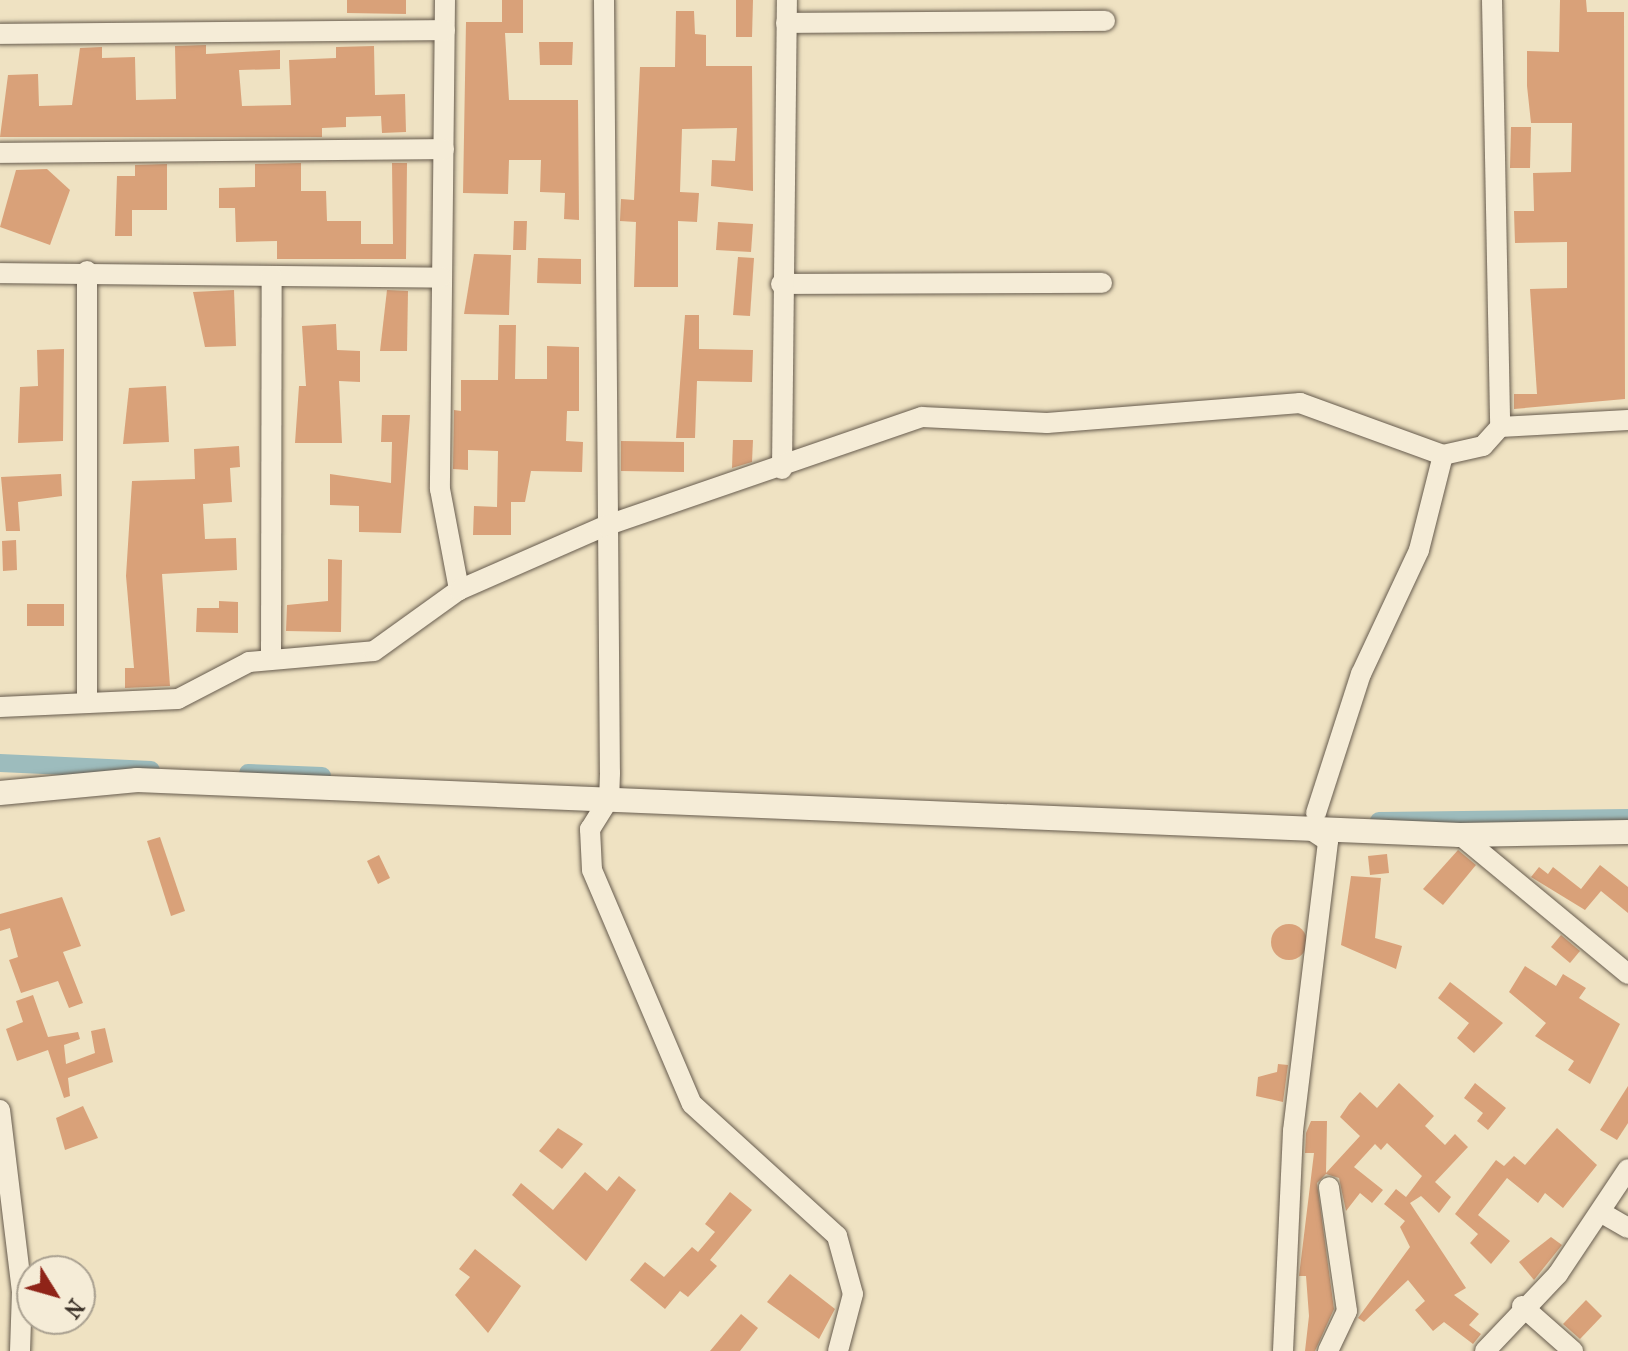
<!DOCTYPE html>
<html>
<head>
<meta charset="utf-8">
<style>
  body { margin:0 }
  #map { position:relative; width:1628px; height:1351px; overflow:hidden; background:#efe2c2; font-family:"IM FELL French Canon",serif }
  div>[style] { position:absolute }
  [style*='--x'] { left:calc(var(--x)*1px); top:calc(var(--y)*1px); width:calc(var(--w)*1px); rotate:calc(var(--a)*1deg) }
  .canal>* { height:18px; margin:-9px; padding:0 9px; transform-origin:9px; border-radius:9px; background:#9dbcbd }
  .building>* { inset:0; background:#d9a179 }
  .round { border-radius:50% }
  .roads { filter:drop-shadow(0 0 2px #675c4e) drop-shadow(0 0 2px #675c4e) }
  .minor>* { height:20px; margin:-10px; padding:0 10px; transform-origin:10px; border-radius:10px; background:#f5ecd7 }
  .tertiary>* { height:24px; margin:-12px; padding:0 12px; transform-origin:12px; border-radius:12px; background:#f5ecd7 }
  span { translate:-50% -50%; white-space:nowrap; text-align:center; line-height:1.15; -webkit-text-stroke:6px #f5ecd7; paint-order:stroke }
  .north { position:absolute; left:16px; top:1255px; width:80px; height:80px; box-sizing:border-box; background:#f5ecd7; border:2px solid #aaa191; border-radius:50%; rotate:127deg; font-size:22px; font-weight:700; line-height:32px; text-align:center; color:#3a3027 }
  .north::after { content:''; display:block; margin:auto; width:28px; height:36px; background:#8f2418; clip-path:polygon(50% 0,100% 100%,50% 72%,0 100%) }
</style>
</head>
<body>
<div id="map">
  <div class="canal">
    <div style="--x:0;--y:763;--w:151;--a:2.7"></div>
    <div style="--x:248;--y:773;--w:74;--a:2.3"></div>
    <div style="--x:1379;--y:821;--w:249;--a:-0.7"></div>
  </div>
  <div class="building">
    <div style="clip-path:polygon(347px 0,406px 0,406px 14px,347px 13px)"></div>
    <div style="clip-path:polygon(502px 0,523px 0,523px 33px,505px 33px,509px 100px,578px 100px,579px 220px,564px 219px,565px 193px,540px 192px,541px 160px,509px 160px,508px 194px,463px 193px,466px 22px,502px 22px)"></div>
    <div style="clip-path:polygon(736px 0,753px 0,752px 37px,736px 37px)"></div>
    <div style="clip-path:polygon(1560px 0,1586px 0,1587px 12px,1624px 12px,1625px 399px,1514px 409px,1514px 394px,1537px 394px,1530px 289px,1567px 288px,1567px 242px,1515px 243px,1514px 211px,1534px 211px,1533px 173px,1571px 172px,1572px 123px,1531px 123px,1527px 86px,1527px 51px,1559px 52px)"></div>
    <div style="clip-path:polygon(676px 11px,694px 11px,695px 34px,706px 35px,706px 66px,752px 66px,753px 191px,711px 186px,712px 160px,735px 161px,737px 128px,682px 129px,680px 192px,699px 193px,697px 222px,678px 221px,678px 287px,634px 287px,636px 222px,620px 221px,621px 199px,634px 200px,640px 67px,675px 67px)"></div>
    <div style="clip-path:polygon(539px 42px,573px 42px,572px 65px,540px 65px)"></div>
    <div style="clip-path:polygon(206px 45px,206px 54px,280px 50px,280px 69px,239px 70px,242px 106px,291px 105px,289px 60px,336px 58px,336px 47px,374px 46px,375px 95px,405px 94px,406px 132px,382px 133px,381px 116px,346px 117px,346px 127px,322px 128px,322px 137px,0 137px,8px 75px,38px 74px,39px 106px,72px 105px,80px 48px,102px 47px,102px 58px,135px 57px,136px 100px,176px 99px,175px 46px)"></div>
    <div style="clip-path:polygon(1511px 127px,1531px 127px,1530px 168px,1510px 168px)"></div>
    <div style="clip-path:polygon(301px 163px,301px 191px,326px 191px,327px 221px,361px 221px,361px 244px,393px 244px,392px 163px,407px 163px,406px 259px,277px 259px,277px 241px,236px 242px,235px 208px,219px 208px,219px 188px,255px 187px,255px 164px)"></div>
    <div style="clip-path:polygon(167px 164px,167px 210px,132px 210px,132px 236px,115px 236px,117px 176px,135px 176px,135px 165px)"></div>
    <div style="clip-path:polygon(47px 169px,70px 190px,50px 245px,0 227px,16px 170px)"></div>
    <div style="clip-path:polygon(514px 221px,527px 221px,526px 250px,513px 250px)"></div>
    <div style="clip-path:polygon(718px 222px,753px 224px,751px 252px,716px 250px)"></div>
    <div style="clip-path:polygon(474px 254px,511px 255px,509px 315px,464px 314px)"></div>
    <div style="clip-path:polygon(738px 257px,754px 258px,750px 316px,733px 315px)"></div>
    <div style="clip-path:polygon(538px 258px,581px 259px,581px 284px,537px 283px)"></div>
    <div style="clip-path:polygon(234px 290px,236px 346px,205px 347px,193px 292px)"></div>
    <div style="clip-path:polygon(387px 290px,408px 291px,407px 351px,380px 351px)"></div>
    <div style="clip-path:polygon(685px 315px,699px 315px,699px 349px,753px 350px,752px 382px,697px 381px,695px 438px,676px 438px)"></div>
    <div style="clip-path:polygon(336px 324px,337px 350px,360px 351px,360px 382px,339px 381px,342px 443px,295px 443px,299px 386px,306px 386px,302px 326px)"></div>
    <div style="clip-path:polygon(499px 325px,516px 325px,515px 379px,547px 379px,547px 346px,579px 347px,579px 411px,567px 411px,566px 441px,583px 442px,582px 472px,531px 471px,525px 502px,511px 502px,511px 535px,473px 535px,474px 506px,497px 507px,498px 451px,468px 450px,468px 470px,453px 469px,454px 410px,461px 411px,461px 380px,498px 380px)"></div>
    <div style="clip-path:polygon(64px 349px,63px 441px,18px 443px,20px 387px,38px 386px,37px 350px)"></div>
    <div style="clip-path:polygon(166px 386px,169px 442px,123px 444px,129px 388px)"></div>
    <div style="clip-path:polygon(382px 415px,410px 415px,401px 533px,359px 532px,359px 506px,330px 505px,330px 474px,391px 483px,392px 442px,381px 442px)"></div>
    <div style="clip-path:polygon(733px 440px,753px 440px,752px 462px,732px 468px)"></div>
    <div style="clip-path:polygon(621px 441px,684px 442px,684px 472px,621px 471px)"></div>
    <div style="clip-path:polygon(239px 446px,240px 467px,230px 468px,232px 502px,203px 504px,205px 539px,236px 538px,237px 570px,162px 574px,170px 686px,125px 688px,125px 668px,134px 668px,126px 576px,132px 481px,195px 479px,194px 449px)"></div>
    <div style="clip-path:polygon(61px 474px,62px 496px,18px 502px,20px 531px,6px 531px,1px 477px)"></div>
    <div style="clip-path:polygon(16px 540px,17px 570px,3px 571px,2px 541px)"></div>
    <div style="clip-path:polygon(328px 559px,342px 560px,341px 632px,286px 631px,287px 605px,328px 601px)"></div>
    <div style="clip-path:polygon(219px 601px,238px 602px,238px 633px,196px 632px,197px 608px,219px 608px)"></div>
    <div style="clip-path:polygon(27px 604px,64px 604px,64px 626px,27px 626px)"></div>
    <div style="clip-path:polygon(160px 837px,185px 911px,171px 916px,147px 841px)"></div>
    <div style="clip-path:polygon(1458px 850px,1476px 865px,1443px 905px,1423px 889px)"></div>
    <div style="clip-path:polygon(1387px 854px,1389px 873px,1370px 875px,1368px 856px)"></div>
    <div style="clip-path:polygon(379px 855px,390px 878px,378px 884px,367px 861px)"></div>
    <div style="clip-path:polygon(1600px 865px,1628px 887px,1628px 913px,1601px 891px,1585px 910px,1531px 877px,1539px 867px,1548px 874px,1553px 867px,1581px 889px)"></div>
    <div style="clip-path:polygon(1351px 876px,1381px 878px,1375px 938px,1402px 946px,1396px 969px,1341px 945px)"></div>
    <div style="clip-path:polygon(62px 897px,81px 946px,63px 952px,83px 1003px,69px 1008px,58px 981px,21px 993px,9px 960px,18px 957px,10px 928px,0 931px,0 914px)"></div>
    <div class="round" style="left:1271px;top:924px;width:36px;height:36px"></div>
    <div style="clip-path:polygon(1561px 935px,1580px 951px,1570px 963px,1551px 947px)"></div>
    <div style="clip-path:polygon(1525px 966px,1556px 986px,1563px 974px,1586px 988px,1579px 998px,1620px 1024px,1590px 1084px,1568px 1070px,1574px 1061px,1535px 1036px,1546px 1023px,1509px 992px)"></div>
    <div style="clip-path:polygon(1450px 982px,1503px 1023px,1474px 1053px,1457px 1038px,1469px 1023px,1438px 998px)"></div>
    <div style="clip-path:polygon(33px 995px,48px 1037px,78px 1032px,80px 1039px,64px 1045px,66px 1064px,95px 1053px,91px 1031px,105px 1028px,113px 1062px,68px 1078px,70px 1096px,64px 1098px,48px 1050px,17px 1061px,6px 1029px,23px 1022px,16px 1001px)"></div>
    <div style="clip-path:polygon(1278px 1064px,1288px 1065px,1283px 1102px,1256px 1096px,1258px 1077px,1277px 1072px)"></div>
    <div style="clip-path:polygon(1399px 1083px,1434px 1116px,1425px 1126px,1445px 1145px,1455px 1134px,1468px 1147px,1435px 1182px,1451px 1197px,1439px 1213px,1421px 1196px,1410px 1203px,1466px 1288px,1454px 1295px,1479px 1314px,1469px 1325px,1481px 1334px,1473px 1344px,1444px 1322px,1433px 1331px,1415px 1310px,1425px 1301px,1408px 1280px,1364px 1322px,1358px 1318px,1410px 1247px,1400px 1227px,1405px 1221px,1384px 1204px,1396px 1189px,1406px 1197px,1422px 1176px,1387px 1143px,1381px 1150px,1375px 1144px,1354px 1167px,1383px 1190px,1372px 1203px,1360px 1193px,1346px 1211px,1339px 1178px,1326px 1174px,1317px 1183px,1334px 1309px,1315px 1351px,1305px 1351px,1309px 1316px,1306px 1276px,1299px 1276px,1314px 1153px,1305px 1153px,1306px 1133px,1311px 1121px,1327px 1121px,1326px 1173px,1360px 1136px,1340px 1117px,1349px 1104px,1360px 1092px,1377px 1108px)"></div>
    <div style="clip-path:polygon(1475px 1083px,1506px 1108px,1488px 1130px,1477px 1121px,1483px 1113px,1464px 1098px)"></div>
    <div style="clip-path:polygon(1628px 1086px,1628px 1123px,1617px 1140px,1600px 1130px)"></div>
    <div style="clip-path:polygon(83px 1106px,98px 1138px,65px 1150px,56px 1118px)"></div>
    <div style="clip-path:polygon(558px 1128px,583px 1144px,562px 1169px,539px 1151px)"></div>
    <div style="clip-path:polygon(1557px 1128px,1597px 1165px,1563px 1208px,1545px 1193px,1538px 1203px,1507px 1178px,1478px 1215px,1510px 1241px,1491px 1264px,1470px 1243px,1478px 1234px,1455px 1214px,1496px 1160px,1504px 1166px,1514px 1156px,1525px 1165px)"></div>
    <div style="clip-path:polygon(585px 1172px,607px 1191px,619px 1176px,636px 1190px,586px 1261px,512px 1195px,521px 1183px,553px 1210px)"></div>
    <div style="clip-path:polygon(730px 1192px,752px 1210px,710px 1260px,717px 1266px,688px 1297px,680px 1291px,665px 1309px,630px 1280px,645px 1262px,664px 1277px,692px 1247px,698px 1252px,715px 1232px,705px 1224px)"></div>
    <div style="clip-path:polygon(1551px 1237px,1562px 1245px,1534px 1280px,1519px 1262px)"></div>
    <div style="clip-path:polygon(475px 1249px,521px 1286px,488px 1333px,455px 1295px,470px 1277px,459px 1269px)"></div>
    <div style="clip-path:polygon(790px 1274px,835px 1309px,819px 1339px,767px 1302px)"></div>
    <div style="clip-path:polygon(1586px 1300px,1602px 1316px,1580px 1339px,1563px 1324px)"></div>
    <div style="clip-path:polygon(741px 1314px,758px 1328px,740px 1351px,710px 1351px)"></div>
  </div>
  <div class="roads">
    <div class="minor">
      <div style="--x:445;--y:0;--w:489;--a:90.6"></div>
      <div style="--x:440;--y:489;--w:103;--a:79.3"></div>
      <div style="--x:604;--y:0;--w:773;--a:89.56"></div>
      <div style="--x:610;--y:773;--w:26;--a:92"></div>
      <div style="--x:609;--y:799;--w:36;--a:122"></div>
      <div style="--x:590;--y:829;--w:41;--a:87.2"></div>
      <div style="--x:592;--y:870;--w:254;--a:66.9"></div>
      <div style="--x:692;--y:1104;--w:196;--a:42.3"></div>
      <div style="--x:837;--y:1236;--w:60;--a:74.6"></div>
      <div style="--x:853;--y:1294;--w:59;--a:104.7"></div>
      <div style="--x:1492;--y:0;--w:427;--a:88.9"></div>
      <div style="--x:786;--y:23;--w:319;--a:-0.4"></div>
      <div style="--x:0;--y:34;--w:445;--a:-0.5"></div>
      <div style="--x:0;--y:153;--w:444;--a:-0.5"></div>
      <div style="--x:0;--y:273;--w:441;--a:0.6"></div>
      <div style="--x:781;--y:284;--w:321;--a:-0.2"></div>
      <div style="--x:782;--y:469;--w:469;--a:-89.4"></div>
      <div style="--x:271;--y:658;--w:382;--a:-89.9"></div>
      <div style="--x:87;--y:703;--w:432;--a:-90"></div>
      <div style="--x:0;--y:707;--w:178;--a:-2.6"></div>
      <div style="--x:178;--y:699;--w:80;--a:-27.5"></div>
      <div style="--x:249;--y:662;--w:125;--a:-5"></div>
      <div style="--x:374;--y:651;--w:105;--a:-35.7"></div>
      <div style="--x:459;--y:590;--w:159;--a:-23.7"></div>
      <div style="--x:605;--y:526;--w:335;--a:-19"></div>
      <div style="--x:922;--y:417;--w:125;--a:2.7"></div>
      <div style="--x:1047;--y:423;--w:254;--a:-4.5"></div>
      <div style="--x:1300;--y:403;--w:152;--a:20"></div>
      <div style="--x:1443;--y:455;--w:41;--a:-12.7"></div>
      <div style="--x:1483;--y:446;--w:25;--a:-48"></div>
      <div style="--x:1500;--y:427;--w:128;--a:-3.1"></div>
      <div style="--x:1316;--y:813;--w:146;--a:-72.1"></div>
      <div style="--x:1361;--y:674;--w:137;--a:-64.9"></div>
      <div style="--x:1419;--y:550;--w:98;--a:-75.8"></div>
      <div style="--x:1460;--y:835;--w:218;--a:39.6"></div>
      <div style="--x:0;--y:1110;--w:182;--a:83.1"></div>
      <div style="--x:22;--y:1291;--w:60;--a:91.9"></div>
      <div style="--x:1602;--y:1213;--w:30;--a:30"></div>
      <div style="--x:1522;--y:1306;--w:68;--a:41.4"></div>
      <div style="--x:1283;--y:1351;--w:220;--a:-87.4"></div>
      <div style="--x:1293;--y:1131;--w:292;--a:-83.1"></div>
      <div style="--x:1328;--y:841;--w:24;--a:-147"></div>
      <div style="--x:1328;--y:1351;--w:44;--a:-64.6"></div>
      <div style="--x:1347;--y:1311;--w:125;--a:-98.3"></div>
      <div style="--x:1485;--y:1351;--w:106;--a:-46.5"></div>
      <div style="--x:1558;--y:1274;--w:126;--a:-56.3"></div>
    </div>
    <div class="tertiary">
      <div style="--x:0;--y:793;--w:138;--a:-5.4"></div>
      <div style="--x:137;--y:780;--w:1324;--a:2.38"></div>
      <div style="--x:1460;--y:835;--w:168;--a:-1"></div>
    </div>
  </div>
  <div class="north">N</div>
</div>
</body>
</html>
